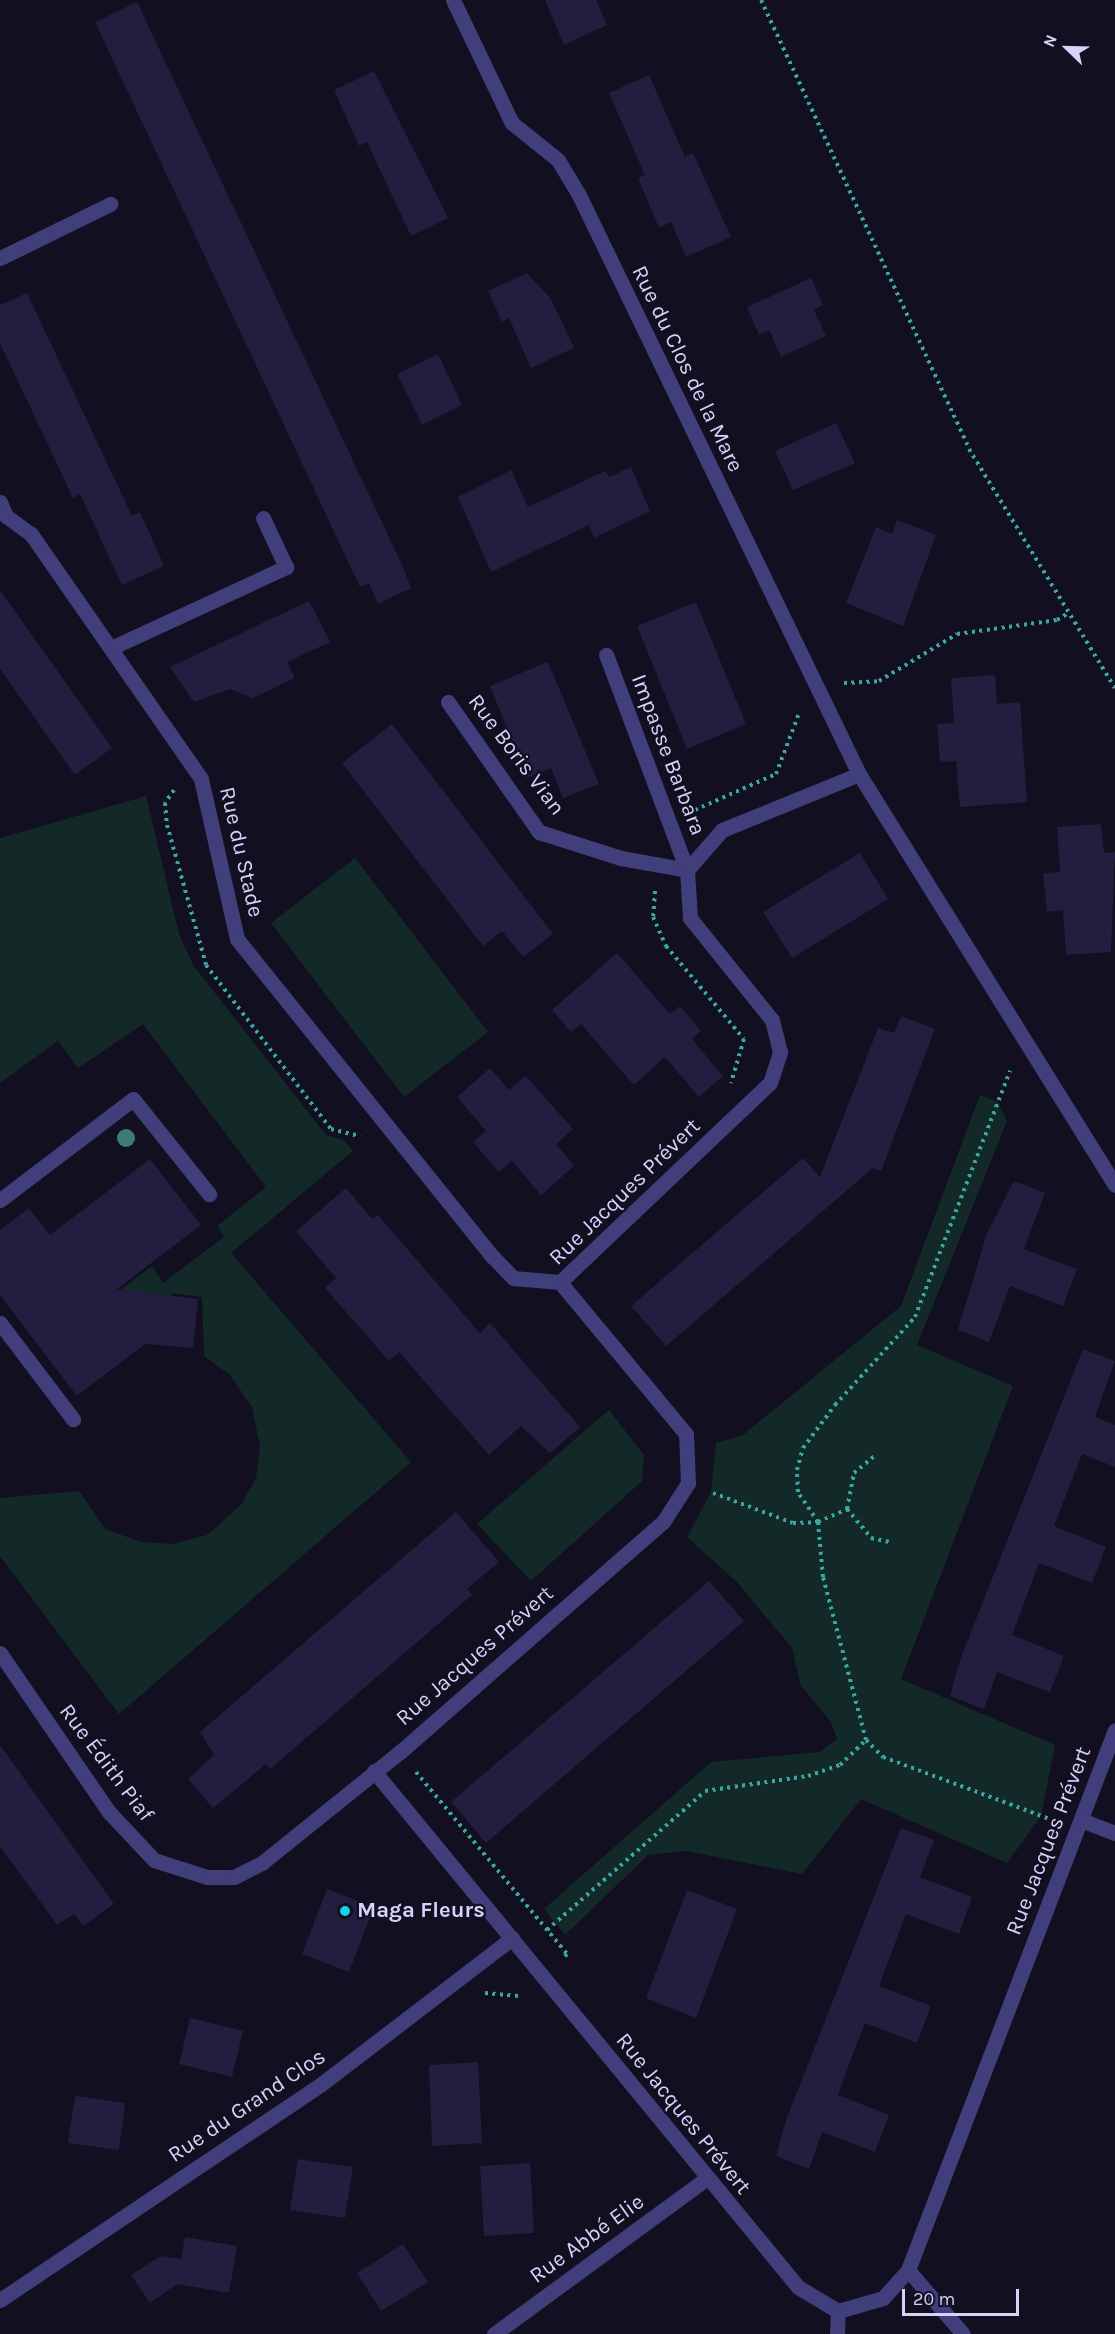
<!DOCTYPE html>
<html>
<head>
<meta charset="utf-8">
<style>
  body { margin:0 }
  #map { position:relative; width:1115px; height:2334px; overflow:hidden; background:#120f20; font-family:Karla,sans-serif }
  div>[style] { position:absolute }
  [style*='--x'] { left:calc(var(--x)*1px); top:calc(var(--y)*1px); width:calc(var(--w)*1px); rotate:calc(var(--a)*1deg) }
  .green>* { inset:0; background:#132928 }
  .building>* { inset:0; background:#231d3f }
  .path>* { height:4px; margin-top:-2px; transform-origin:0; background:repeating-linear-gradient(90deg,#39a8a0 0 3px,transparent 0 7.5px) }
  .minor>* { height:15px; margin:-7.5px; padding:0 7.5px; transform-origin:7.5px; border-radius:7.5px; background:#403e7b }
  .trees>* { width:18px; height:18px; margin:-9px; border-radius:50%; background:#407b73 }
  .dots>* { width:16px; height:16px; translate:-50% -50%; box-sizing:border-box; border:3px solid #120f20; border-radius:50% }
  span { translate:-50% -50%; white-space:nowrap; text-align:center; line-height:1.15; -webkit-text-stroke:4.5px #120f20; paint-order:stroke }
  .street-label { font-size:22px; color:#d6d2fb }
  .poi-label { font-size:22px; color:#d6d2fb; font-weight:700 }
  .left { translate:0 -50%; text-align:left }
  .north { position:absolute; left:1037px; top:18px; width:60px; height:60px; -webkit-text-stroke:4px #120f20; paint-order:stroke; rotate:293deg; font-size:16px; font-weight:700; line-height:24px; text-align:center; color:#d6d2fb }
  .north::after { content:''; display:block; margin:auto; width:21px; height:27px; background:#d6d2fb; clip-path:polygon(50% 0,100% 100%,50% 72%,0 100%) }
  .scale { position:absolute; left:902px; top:2289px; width:117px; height:27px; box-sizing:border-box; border:3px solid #d6d2fb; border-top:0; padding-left:8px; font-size:18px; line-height:21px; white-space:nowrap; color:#d6d2fb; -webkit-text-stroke:4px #120f20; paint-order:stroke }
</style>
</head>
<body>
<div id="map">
  <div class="green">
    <div style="clip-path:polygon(146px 796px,179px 934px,193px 965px,326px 1135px,343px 1140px,353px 1151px,231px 1253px,411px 1462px,119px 1714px,0 1556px,0 1498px,79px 1491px,105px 1529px,141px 1542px,173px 1544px,207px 1535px,241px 1505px,256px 1478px,260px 1446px,252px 1407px,230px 1375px,204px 1356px,202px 1297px,172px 1293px,171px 1300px,107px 1300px,152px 1266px,163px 1283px,224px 1237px,217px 1226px,266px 1187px,143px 1024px,78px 1068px,58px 1041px,0 1083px,0 838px)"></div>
    <div style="clip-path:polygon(355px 858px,488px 1032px,404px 1097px,271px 923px)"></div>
    <div style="clip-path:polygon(980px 1095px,998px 1102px,1007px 1121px,917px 1345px,1013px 1386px,901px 1679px,1055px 1745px,1041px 1816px,1007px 1863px,861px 1799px,802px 1874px,686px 1851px,648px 1855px,565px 1935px,544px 1909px,711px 1762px,820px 1752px,837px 1739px,831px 1722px,801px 1686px,792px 1648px,737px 1582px,687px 1537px,711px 1492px,716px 1443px,743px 1435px,901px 1306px)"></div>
    <div style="clip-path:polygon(609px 1410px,644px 1455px,642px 1481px,531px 1581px,477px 1524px)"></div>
  </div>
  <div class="building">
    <div style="clip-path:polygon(545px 0,596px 0,607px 25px,564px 45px)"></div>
    <div style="clip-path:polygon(137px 2px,403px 567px,411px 588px,378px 604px,369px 583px,360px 587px,95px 22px)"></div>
    <div style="clip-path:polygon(374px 71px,448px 218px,411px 236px,367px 142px,359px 146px,334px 90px)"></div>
    <div style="clip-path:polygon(649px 75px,685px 157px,693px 153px,731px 237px,686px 257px,671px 222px,659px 228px,638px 178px,645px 175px,609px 93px)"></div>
    <div style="clip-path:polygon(527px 273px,551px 299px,574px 348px,531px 368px,509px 318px,502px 322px,488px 291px)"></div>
    <div style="clip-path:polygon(811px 278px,823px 305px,814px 310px,826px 336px,781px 357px,769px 330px,759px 335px,747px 307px)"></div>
    <div style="clip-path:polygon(27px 293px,132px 516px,140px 512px,164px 566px,122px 585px,80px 494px,73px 498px,0 343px,0 305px)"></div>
    <div style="clip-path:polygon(438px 354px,462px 405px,422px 425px,397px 374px)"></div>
    <div style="clip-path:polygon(836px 423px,855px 463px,793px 490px,775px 451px)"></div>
    <div style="clip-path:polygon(631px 467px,650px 511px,594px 538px,589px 525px,491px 572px,458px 497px,511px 470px,528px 507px,605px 471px,609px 477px)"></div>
    <div style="clip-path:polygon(897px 520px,936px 535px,903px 626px,846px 603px,876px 527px,892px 534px)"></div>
    <div style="clip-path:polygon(0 590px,112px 748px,75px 775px,0 669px)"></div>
    <div style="clip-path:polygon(309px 601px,330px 642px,287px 662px,295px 678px,253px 698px,230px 689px,194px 702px,170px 667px)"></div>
    <div style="clip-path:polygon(696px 602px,746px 724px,687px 749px,637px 626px)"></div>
    <div style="clip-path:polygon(548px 662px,599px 784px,563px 798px,551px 768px,527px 778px,490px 686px)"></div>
    <div style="clip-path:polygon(995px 675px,997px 704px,1020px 702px,1027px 802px,960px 807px,956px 761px,940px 762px,937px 724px,954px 723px,951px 678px)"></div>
    <div style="clip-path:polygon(392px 724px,553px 934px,523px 957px,502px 931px,483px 946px,342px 763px)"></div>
    <div style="clip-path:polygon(1101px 824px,1104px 853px,1115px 852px,1111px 952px,1066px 955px,1063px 910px,1047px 912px,1043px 873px,1060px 872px,1057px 827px)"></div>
    <div style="clip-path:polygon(860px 853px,888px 899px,792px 958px,763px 912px)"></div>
    <div style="clip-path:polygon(617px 953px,670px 1014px,680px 1006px,701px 1031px,692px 1039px,723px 1076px,699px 1097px,665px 1057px,634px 1085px,581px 1024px,571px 1032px,552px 1010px)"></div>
    <div style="clip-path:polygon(901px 1016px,935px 1029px,881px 1171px,873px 1168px,666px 1346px,631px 1306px,803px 1158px,820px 1177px,878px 1028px,894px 1033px)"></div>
    <div style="clip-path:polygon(490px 1068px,509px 1090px,526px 1076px,573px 1129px,556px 1144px,574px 1166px,541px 1195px,512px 1161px,499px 1172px,473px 1142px,486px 1131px,457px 1097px)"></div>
    <div style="clip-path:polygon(150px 1159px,201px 1225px,117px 1289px,198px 1299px,193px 1348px,145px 1344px,77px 1396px,0 1295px,0 1230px,29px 1208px,50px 1235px)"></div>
    <div style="clip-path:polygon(1014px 1181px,1045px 1193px,1024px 1249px,1077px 1269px,1063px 1306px,1010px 1286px,989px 1342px,958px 1330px,987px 1233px)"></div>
    <div style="clip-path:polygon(346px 1188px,372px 1219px,378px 1215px,480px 1333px,490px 1323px,580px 1427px,550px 1453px,521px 1426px,489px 1455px,399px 1352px,389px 1361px,325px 1288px,336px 1278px,296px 1231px)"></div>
    <div style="clip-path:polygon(1083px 1349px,1115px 1361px,1095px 1417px,1115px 1425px,1115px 1467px,1082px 1454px,1054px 1526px,1106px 1547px,1092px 1583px,1039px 1563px,1012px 1635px,1064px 1656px,1050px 1692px,997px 1672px,984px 1709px,950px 1696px,960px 1660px)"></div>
    <div style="clip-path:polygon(456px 1512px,499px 1562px,467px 1589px,472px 1595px,270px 1769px,266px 1764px,213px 1808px,188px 1779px,214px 1755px,200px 1732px)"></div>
    <div style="clip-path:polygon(709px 1581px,744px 1621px,486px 1843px,451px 1802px)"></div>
    <div style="clip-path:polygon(0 1745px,114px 1904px,83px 1926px,74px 1914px,57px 1925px,0 1846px)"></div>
    <div style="clip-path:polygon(901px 1828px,934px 1840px,920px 1877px,972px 1897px,959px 1934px,906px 1914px,879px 1986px,931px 2006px,917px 2043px,865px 2023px,851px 2059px,838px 2095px,889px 2115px,875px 2152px,822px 2132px,809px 2169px,776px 2156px,786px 2120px)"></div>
    <div style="clip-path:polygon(327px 1889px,374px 1907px,349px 1972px,302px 1954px)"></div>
    <div style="clip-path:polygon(687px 1890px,737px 1909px,696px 2018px,646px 1998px)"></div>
    <div style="clip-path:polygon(190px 2018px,243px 2031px,232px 2077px,179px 2064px)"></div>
    <div style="clip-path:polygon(478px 2062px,482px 2143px,432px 2146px,429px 2065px)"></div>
    <div style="clip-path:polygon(75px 2096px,125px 2103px,119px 2150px,68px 2143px)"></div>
    <div style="clip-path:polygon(298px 2159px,353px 2167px,345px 2218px,290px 2210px)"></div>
    <div style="clip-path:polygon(530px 2163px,534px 2233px,484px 2236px,480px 2166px)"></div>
    <div style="clip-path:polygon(185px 2237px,237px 2246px,229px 2293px,177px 2284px,150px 2303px,131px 2275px,161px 2256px,181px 2259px)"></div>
    <div style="clip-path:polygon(403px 2244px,428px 2282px,381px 2311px,357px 2273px)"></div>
  </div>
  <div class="path">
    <div style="--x:761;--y:0;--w:495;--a:65.1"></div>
    <div style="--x:969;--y:449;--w:280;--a:58.6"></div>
    <div style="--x:844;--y:683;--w:35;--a:-3"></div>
    <div style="--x:879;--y:681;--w:91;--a:-31.1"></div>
    <div style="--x:957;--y:634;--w:101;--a:-8"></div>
    <div style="--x:1057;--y:620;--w:12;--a:-31"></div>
    <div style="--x:174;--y:790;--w:16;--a:125"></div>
    <div style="--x:165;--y:803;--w:22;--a:85"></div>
    <div style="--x:167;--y:825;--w:145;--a:74.4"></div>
    <div style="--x:206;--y:965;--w:206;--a:52.7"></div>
    <div style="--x:331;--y:1129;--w:30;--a:14"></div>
    <div style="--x:695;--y:810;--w:89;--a:-24"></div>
    <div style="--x:776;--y:774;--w:65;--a:-69.3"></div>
    <div style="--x:655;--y:891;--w:26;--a:94"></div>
    <div style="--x:653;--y:917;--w:32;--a:66"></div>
    <div style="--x:666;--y:946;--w:121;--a:50"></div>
    <div style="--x:744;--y:1039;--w:46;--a:106.5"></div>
    <div style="--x:713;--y:1493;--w:85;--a:20.6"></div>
    <div style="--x:793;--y:1523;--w:25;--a:-2"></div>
    <div style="--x:818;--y:1522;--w:32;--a:-24"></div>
    <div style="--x:847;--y:1509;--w:38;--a:50"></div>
    <div style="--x:871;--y:1538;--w:19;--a:12"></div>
    <div style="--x:847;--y:1509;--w:37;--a:-79"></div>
    <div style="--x:854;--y:1473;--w:30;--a:-40"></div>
    <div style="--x:866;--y:1740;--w:24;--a:45"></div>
    <div style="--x:883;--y:1757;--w:178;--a:20.4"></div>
    <div style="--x:416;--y:1772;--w:236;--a:50.3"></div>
    <div style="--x:567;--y:1954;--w:6;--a:135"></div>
    <div style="--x:547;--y:1930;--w:210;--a:-41.3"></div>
    <div style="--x:705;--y:1791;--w:104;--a:-8.3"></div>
    <div style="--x:808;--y:1776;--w:34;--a:-19"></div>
    <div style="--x:840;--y:1765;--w:36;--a:-44"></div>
    <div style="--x:866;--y:1740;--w:169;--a:-104.8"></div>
    <div style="--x:823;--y:1577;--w:55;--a:-95.2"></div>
    <div style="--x:818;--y:1522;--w:36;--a:-124"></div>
    <div style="--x:798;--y:1492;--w:22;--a:-93"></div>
    <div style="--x:797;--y:1470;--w:23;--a:-75"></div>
    <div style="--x:803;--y:1448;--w:54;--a:-53.3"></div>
    <div style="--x:835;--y:1405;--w:119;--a:-47.7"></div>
    <div style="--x:915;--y:1317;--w:264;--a:-68.9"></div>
    <div style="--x:485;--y:1993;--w:37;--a:5"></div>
  </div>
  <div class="minor">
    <div style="--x:453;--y:0;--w:136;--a:64.4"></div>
    <div style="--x:512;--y:123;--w:59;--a:38.8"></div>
    <div style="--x:558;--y:160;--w:41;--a:59"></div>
    <div style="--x:579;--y:195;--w:643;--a:64.19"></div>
    <div style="--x:0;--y:258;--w:123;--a:-26.1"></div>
    <div style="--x:0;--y:502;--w:15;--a:67"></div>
    <div style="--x:6;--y:516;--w:31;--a:36"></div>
    <div style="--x:31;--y:534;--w:298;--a:55.2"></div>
    <div style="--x:201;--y:779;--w:164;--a:77.3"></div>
    <div style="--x:237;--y:939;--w:407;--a:51.2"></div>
    <div style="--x:492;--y:1256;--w:30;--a:46"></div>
    <div style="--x:513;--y:1278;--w:47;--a:4.9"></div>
    <div style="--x:113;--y:647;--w:191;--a:-24.8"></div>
    <div style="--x:286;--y:567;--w:54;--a:-115.1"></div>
    <div style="--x:448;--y:702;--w:159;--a:55"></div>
    <div style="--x:539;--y:832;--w:86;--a:17.6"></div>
    <div style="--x:621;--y:858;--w:67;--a:10.3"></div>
    <div style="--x:687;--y:870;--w:230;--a:-110.6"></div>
    <div style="--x:0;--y:1200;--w:167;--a:-37.2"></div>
    <div style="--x:133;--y:1099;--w:122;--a:51.3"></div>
    <div style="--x:0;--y:1323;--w:121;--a:52.8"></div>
    <div style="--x:0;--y:1653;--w:191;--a:55.6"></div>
    <div style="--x:108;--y:1811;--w:67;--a:46.8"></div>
    <div style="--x:154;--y:1860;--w:56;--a:17.8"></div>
    <div style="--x:207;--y:1877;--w:27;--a:0"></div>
    <div style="--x:234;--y:1877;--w:33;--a:-27"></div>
    <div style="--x:263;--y:1862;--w:176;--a:-38.8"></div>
    <div style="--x:400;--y:1752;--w:349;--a:-41.2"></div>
    <div style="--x:663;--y:1522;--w:46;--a:-57.3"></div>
    <div style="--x:688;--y:1483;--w:49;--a:-92.3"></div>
    <div style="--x:686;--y:1434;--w:197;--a:-129.7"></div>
    <div style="--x:560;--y:1282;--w:289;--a:-43.5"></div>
    <div style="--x:770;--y:1083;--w:33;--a:-72"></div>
    <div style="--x:780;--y:1052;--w:33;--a:-104"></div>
    <div style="--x:772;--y:1020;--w:131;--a:-128.8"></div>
    <div style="--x:690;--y:918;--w:48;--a:-93.6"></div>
    <div style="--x:687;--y:870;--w:53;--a:-48.8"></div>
    <div style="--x:722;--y:830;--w:148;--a:-22.2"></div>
    <div style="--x:859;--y:774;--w:484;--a:58.1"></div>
    <div style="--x:374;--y:1771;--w:668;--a:50.59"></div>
    <div style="--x:798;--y:2287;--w:47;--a:31"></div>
    <div style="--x:838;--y:2311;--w:47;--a:-16.1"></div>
    <div style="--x:883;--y:2298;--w:38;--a:-48"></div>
    <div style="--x:908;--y:2270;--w:578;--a:-69.03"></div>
    <div style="--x:1081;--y:1820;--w:36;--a:21"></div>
    <div style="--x:908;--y:2270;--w:84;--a:49.3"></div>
    <div style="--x:0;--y:2300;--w:386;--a:-33.9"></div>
    <div style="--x:320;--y:2085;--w:242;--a:-37.4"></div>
    <div style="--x:494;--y:2334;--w:263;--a:-36.2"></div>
    <div style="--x:837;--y:2334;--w:23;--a:-88"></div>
  </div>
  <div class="trees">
    <div style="left:126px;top:1138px"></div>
  </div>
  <div class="dots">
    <div style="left:345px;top:1911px;background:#14d2e5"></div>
  </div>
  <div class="street-label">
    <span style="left:687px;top:369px;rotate:64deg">Rue du Clos de la Mare</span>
    <span style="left:516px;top:755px;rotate:53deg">Rue Boris Vian</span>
    <span style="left:668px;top:755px;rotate:69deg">Impasse Barbara</span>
    <span style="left:241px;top:852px;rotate:77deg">Rue du Stade</span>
    <span style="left:625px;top:1192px;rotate:-44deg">Rue Jacques Prévert</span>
    <span style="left:475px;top:1656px;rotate:-41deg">Rue Jacques Prévert</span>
    <span style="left:106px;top:1763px;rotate:53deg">Rue Édith Piaf</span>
    <span style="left:1049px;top:1841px;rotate:-69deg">Rue Jacques Prévert</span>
    <span style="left:247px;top:2106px;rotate:-34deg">Rue du Grand Clos</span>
    <span style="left:683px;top:2114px;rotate:51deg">Rue Jacques Prévert</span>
    <span style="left:587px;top:2239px;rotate:-36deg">Rue Abbé Elie</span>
  </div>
  <div class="poi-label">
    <span class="left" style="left:357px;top:1911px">Maga Fleurs</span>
  </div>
  <div class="north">N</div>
  <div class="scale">20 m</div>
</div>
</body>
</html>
